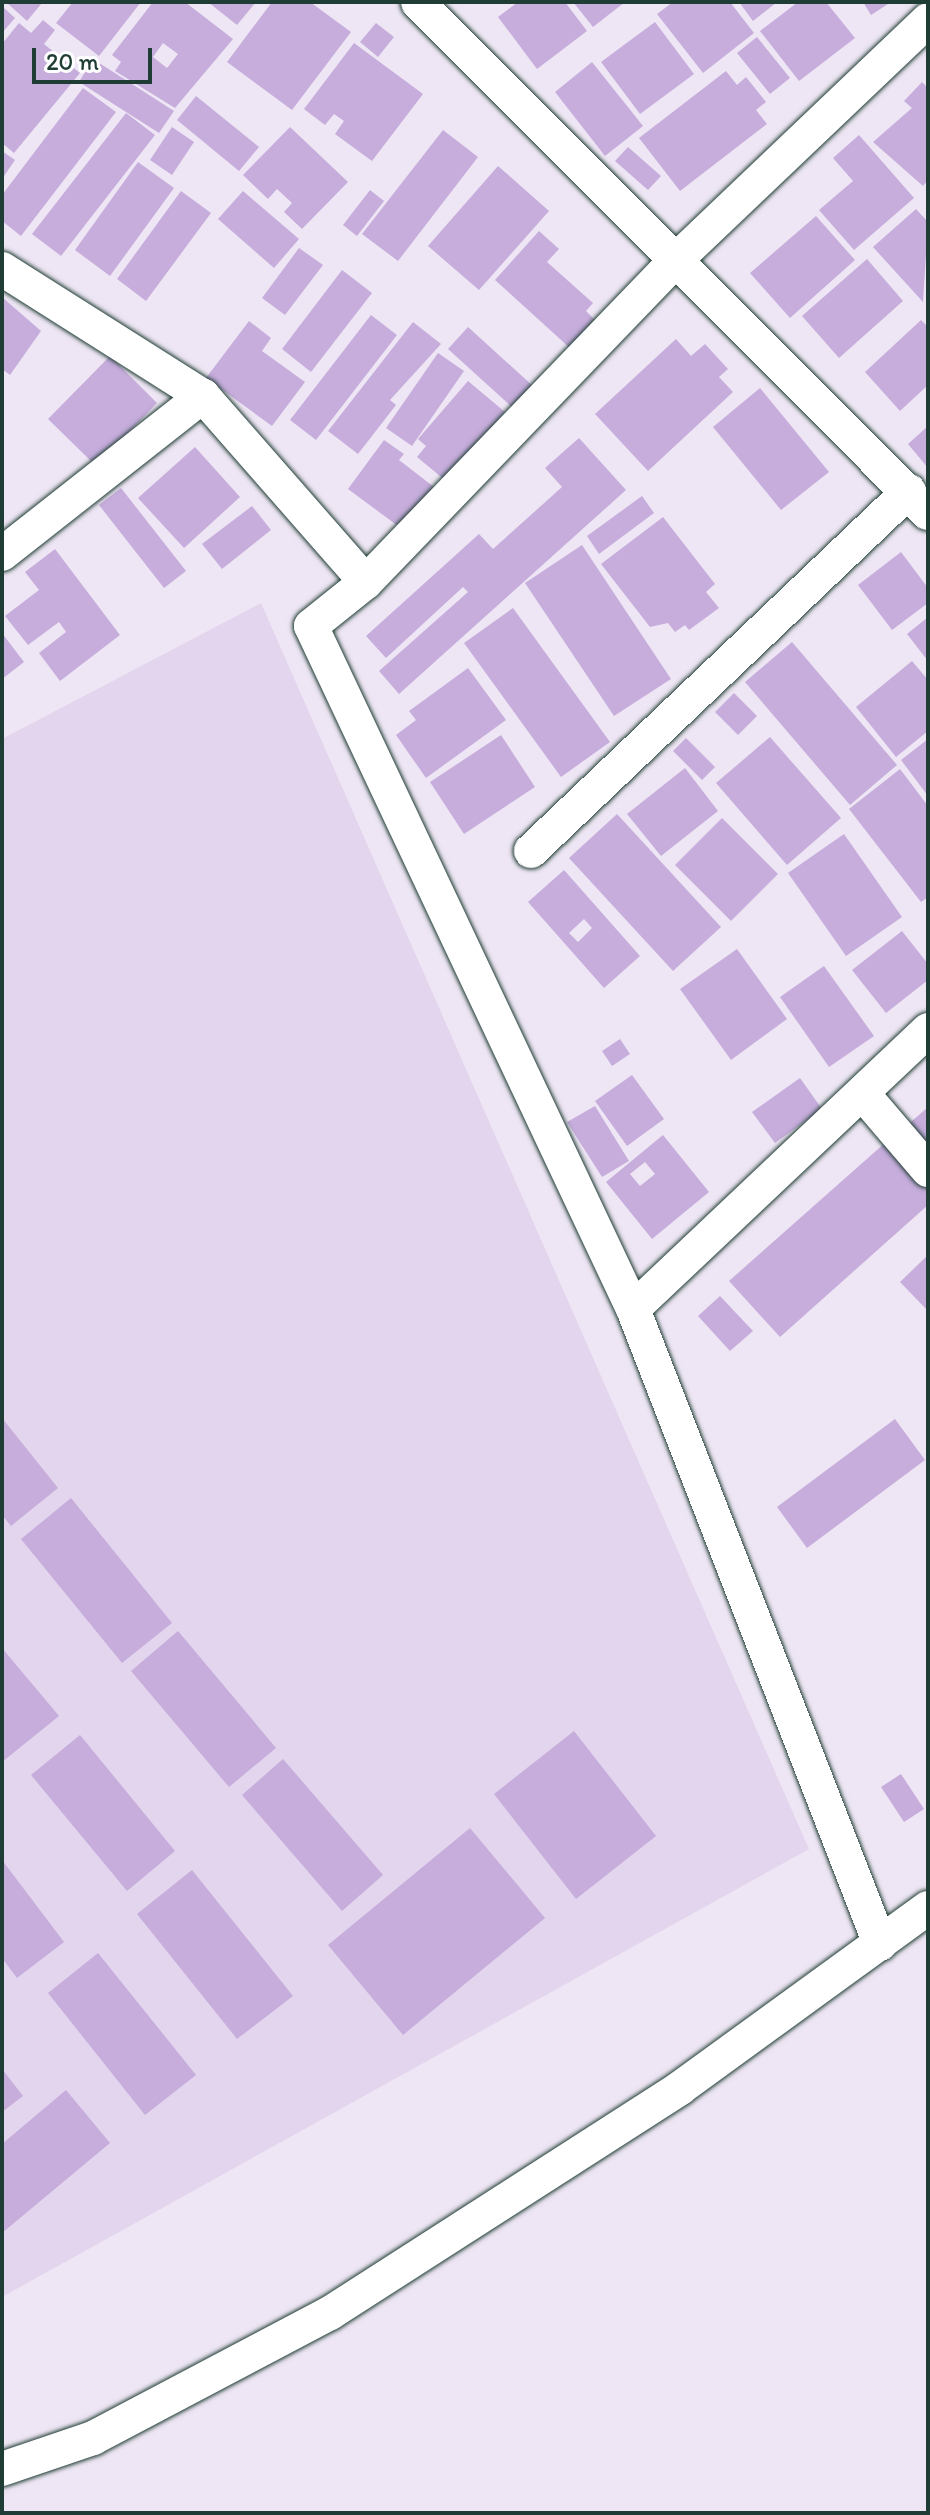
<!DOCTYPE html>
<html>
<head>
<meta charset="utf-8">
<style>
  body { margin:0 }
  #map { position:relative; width:930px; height:2515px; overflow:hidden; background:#eee6f4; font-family:Itim,sans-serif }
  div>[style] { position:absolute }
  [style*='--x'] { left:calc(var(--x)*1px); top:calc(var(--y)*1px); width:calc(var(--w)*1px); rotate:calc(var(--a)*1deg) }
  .built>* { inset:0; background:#e2d5ed }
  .building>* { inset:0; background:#c6addc }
  .roads { filter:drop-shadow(0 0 2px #1f3d34) drop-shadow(0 0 2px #1f3d34) }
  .street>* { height:34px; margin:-17px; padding:0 17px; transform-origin:17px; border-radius:17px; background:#fff }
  span { translate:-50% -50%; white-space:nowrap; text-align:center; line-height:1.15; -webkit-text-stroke:6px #fff; paint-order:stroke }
  .frame { position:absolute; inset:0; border:4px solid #1f3d34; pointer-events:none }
  .scale { position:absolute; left:32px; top:48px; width:120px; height:36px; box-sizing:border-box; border:4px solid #1f3d34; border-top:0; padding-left:10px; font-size:24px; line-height:28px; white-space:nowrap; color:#1f3d34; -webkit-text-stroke:6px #fff; paint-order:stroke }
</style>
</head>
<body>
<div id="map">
  <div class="built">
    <div style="clip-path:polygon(261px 603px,809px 1849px,2px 2297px,2px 739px)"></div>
  </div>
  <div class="building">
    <div style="clip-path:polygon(6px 2px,41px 2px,42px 3px,27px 21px)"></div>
    <div style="clip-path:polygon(73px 2px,141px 2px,99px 56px,56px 23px)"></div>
    <div style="clip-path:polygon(evenodd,153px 2px,185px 2px,233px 39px,175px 108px,115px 71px,121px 62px,112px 55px,153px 2px,163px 43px,178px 54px,167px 68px,153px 57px,163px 43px)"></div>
    <div style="clip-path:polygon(208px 2px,256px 2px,237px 25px)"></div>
    <div style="clip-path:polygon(272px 2px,310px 2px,351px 32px,292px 110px,227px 62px)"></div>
    <div style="clip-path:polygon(518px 2px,565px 2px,587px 31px,537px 69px,498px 17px)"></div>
    <div style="clip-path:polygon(573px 2px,625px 2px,593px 27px)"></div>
    <div style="clip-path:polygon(673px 2px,730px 2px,754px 33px,703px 73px,657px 14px)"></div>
    <div style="clip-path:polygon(739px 2px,777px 2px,753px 21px)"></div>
    <div style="clip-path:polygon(798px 2px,826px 2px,855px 38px,799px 81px,760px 31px)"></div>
    <div style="clip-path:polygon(863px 2px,891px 2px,871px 15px)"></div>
    <div style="clip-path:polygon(2px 6px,15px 18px,2px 33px)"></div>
    <div style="clip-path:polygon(43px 20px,55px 30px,44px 44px,80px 73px,14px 153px,2px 143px,2px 44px,19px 23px,31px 33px)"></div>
    <div style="clip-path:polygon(655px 22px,694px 74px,640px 114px,601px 62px)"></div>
    <div style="clip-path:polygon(376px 23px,394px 37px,378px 57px,360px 42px)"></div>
    <div style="clip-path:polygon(757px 37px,790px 78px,770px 94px,737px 53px)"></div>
    <div style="clip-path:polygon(354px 43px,423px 94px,372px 161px,335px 134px,344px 121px,334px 114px,325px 125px,304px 109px)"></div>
    <div style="clip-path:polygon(93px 59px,174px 111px,159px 133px,79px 82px)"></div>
    <div style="clip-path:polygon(592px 62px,643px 126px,605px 156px,555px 92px)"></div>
    <div style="clip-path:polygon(726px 71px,737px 85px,746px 77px,766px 102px,756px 110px,767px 124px,680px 191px,639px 138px)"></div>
    <div style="clip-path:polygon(922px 82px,928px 88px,928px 180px,923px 186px,873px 142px,912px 108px,904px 101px)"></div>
    <div style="clip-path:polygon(83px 88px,116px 112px,21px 236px,2px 221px,2px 195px)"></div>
    <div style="clip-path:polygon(196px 96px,259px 147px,239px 171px,177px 120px)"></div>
    <div style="clip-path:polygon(126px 113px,155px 135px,61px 256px,32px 234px)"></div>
    <div style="clip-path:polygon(172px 127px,194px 142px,172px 175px,150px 160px)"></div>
    <div style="clip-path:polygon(290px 127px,348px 182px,302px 229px,284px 212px,292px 203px,277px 189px,268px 199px,243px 175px)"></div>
    <div style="clip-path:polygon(443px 130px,478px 157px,398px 261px,362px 234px)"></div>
    <div style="clip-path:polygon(859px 135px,914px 198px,854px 250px,819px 210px,853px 181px,833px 158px)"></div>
    <div style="clip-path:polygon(628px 147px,661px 176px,648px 190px,615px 161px)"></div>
    <div style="clip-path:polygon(2px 151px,15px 160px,2px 179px)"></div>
    <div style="clip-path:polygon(138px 162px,174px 188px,110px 276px,75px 250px)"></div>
    <div style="clip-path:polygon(498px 166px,549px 211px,479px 290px,428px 246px)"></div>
    <div style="clip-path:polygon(370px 190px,384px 201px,357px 236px,343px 225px)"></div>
    <div style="clip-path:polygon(181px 191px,211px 213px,146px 301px,117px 279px)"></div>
    <div style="clip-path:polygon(243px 191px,299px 239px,274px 268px,218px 219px)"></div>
    <div style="clip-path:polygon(916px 209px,928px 222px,923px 302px,873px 247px)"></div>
    <div style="clip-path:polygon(816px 216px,855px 260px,790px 318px,750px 273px)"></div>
    <div style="clip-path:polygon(539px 231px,559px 249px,547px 262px,593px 303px,586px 311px,596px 321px,571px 349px,495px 280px)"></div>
    <div style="clip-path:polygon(299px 248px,323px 265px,285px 315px,262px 298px)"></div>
    <div style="clip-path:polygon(867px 259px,903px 301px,839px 358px,802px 316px)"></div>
    <div style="clip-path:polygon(342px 270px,372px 293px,311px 372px,282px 349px)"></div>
    <div style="clip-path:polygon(2px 297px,41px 331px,10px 375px,2px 369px)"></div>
    <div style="clip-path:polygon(371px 315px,397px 335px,316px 440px,290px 420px)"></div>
    <div style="clip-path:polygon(921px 320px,928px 327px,928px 385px,900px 411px,865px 372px)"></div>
    <div style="clip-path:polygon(249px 321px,271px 338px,262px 351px,305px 382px,272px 426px,206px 378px)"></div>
    <div style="clip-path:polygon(413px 322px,441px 344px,390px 400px,396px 405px,358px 454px,328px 431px)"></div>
    <div style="clip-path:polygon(468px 327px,534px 387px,514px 409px,448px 349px)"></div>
    <div style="clip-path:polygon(676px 339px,691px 356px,705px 344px,728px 369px,719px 377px,733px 392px,648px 471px,595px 414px)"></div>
    <div style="clip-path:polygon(438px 353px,464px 371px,412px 446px,386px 428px)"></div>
    <div style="clip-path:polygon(110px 356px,157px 403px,96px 466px,48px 419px)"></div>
    <div style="clip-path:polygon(468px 381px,505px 412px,446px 481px,417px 457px,426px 446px,418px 439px)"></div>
    <div style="clip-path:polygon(760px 388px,829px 472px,781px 510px,713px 427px)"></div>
    <div style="clip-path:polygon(928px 426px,928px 468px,908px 444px)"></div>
    <div style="clip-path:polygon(579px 438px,626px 490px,399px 694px,379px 671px,468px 592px,463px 587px,386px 658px,366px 636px,479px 534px,493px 549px,562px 487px,545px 468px)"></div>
    <div style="clip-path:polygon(384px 440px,404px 454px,399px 460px,434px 487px,402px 529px,348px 489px)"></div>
    <div style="clip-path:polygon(195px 447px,240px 497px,184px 548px,138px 498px)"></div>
    <div style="clip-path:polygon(121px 488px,186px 571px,164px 588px,99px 505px)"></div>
    <div style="clip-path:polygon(642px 496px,654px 513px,599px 554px,587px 536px)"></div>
    <div style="clip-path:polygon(252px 506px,271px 530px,222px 569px,202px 544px)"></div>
    <div style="clip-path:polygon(663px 517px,715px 584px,706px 592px,719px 608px,689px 630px,685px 625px,675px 632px,668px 623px,650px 627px,601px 564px)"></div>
    <div style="clip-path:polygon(582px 545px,671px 679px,614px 716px,525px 583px)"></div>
    <div style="clip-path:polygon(55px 549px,120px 635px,60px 681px,39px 653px,66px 632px,59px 622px,28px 645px,5px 616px,39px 590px,25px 572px)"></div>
    <div style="clip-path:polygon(901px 552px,928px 588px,928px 603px,892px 630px,858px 585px)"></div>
    <div style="clip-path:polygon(513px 608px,610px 742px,561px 777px,464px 643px)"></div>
    <div style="clip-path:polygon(928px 617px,928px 661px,907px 634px)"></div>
    <div style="clip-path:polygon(2px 633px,24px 662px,2px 679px)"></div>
    <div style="clip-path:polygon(792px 642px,897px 765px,850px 805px,745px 682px)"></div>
    <div style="clip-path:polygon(912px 661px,928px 680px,928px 731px,896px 757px,856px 707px)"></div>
    <div style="clip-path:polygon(468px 668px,506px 720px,426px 778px,396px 735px,416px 720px,409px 711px)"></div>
    <div style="clip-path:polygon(734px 693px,757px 716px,738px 735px,715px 712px)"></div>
    <div style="clip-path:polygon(501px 735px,535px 787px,464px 834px,430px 782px)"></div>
    <div style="clip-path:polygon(770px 737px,841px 818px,787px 865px,716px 783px)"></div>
    <div style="clip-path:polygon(686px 738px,715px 767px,702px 780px,673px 751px)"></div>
    <div style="clip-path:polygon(928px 739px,928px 796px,901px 760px)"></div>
    <div style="clip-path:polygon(685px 768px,718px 811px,661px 856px,627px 814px)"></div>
    <div style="clip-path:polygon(900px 769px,928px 806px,928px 897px,921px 902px,849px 809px)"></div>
    <div style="clip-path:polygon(617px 814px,721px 927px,673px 971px,569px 858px)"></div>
    <div style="clip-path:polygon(722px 818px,778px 874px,731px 921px,675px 865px)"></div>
    <div style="clip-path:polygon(844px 834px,902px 917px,846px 956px,788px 873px)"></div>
    <div style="clip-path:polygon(evenodd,564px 870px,640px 956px,604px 988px,528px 902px,564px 870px,584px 919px,592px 928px,578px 942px,569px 933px,584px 919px)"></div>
    <div style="clip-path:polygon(902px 931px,928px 964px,928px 980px,886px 1013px,852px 970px)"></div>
    <div style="clip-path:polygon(737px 949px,787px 1019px,731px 1060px,680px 989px)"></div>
    <div style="clip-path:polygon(824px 966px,874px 1036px,829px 1067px,780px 997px)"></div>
    <div style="clip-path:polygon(620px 1039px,630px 1054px,612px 1066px,602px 1051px)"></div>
    <div style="clip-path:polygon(632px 1075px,664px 1119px,627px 1146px,595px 1101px)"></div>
    <div style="clip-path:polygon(800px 1078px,822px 1109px,775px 1143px,752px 1112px)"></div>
    <div style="clip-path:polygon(595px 1106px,629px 1161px,602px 1177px,567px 1122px)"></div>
    <div style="clip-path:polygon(928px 1107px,928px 1155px,904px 1128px)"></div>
    <div style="clip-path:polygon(evenodd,663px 1135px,709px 1192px,652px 1239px,606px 1182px,663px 1135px,645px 1162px,655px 1174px,640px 1186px,630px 1174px,645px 1162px)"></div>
    <div style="clip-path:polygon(886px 1142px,928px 1189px,928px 1205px,780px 1337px,729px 1281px)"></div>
    <div style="clip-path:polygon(928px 1255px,928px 1311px,900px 1282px)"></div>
    <div style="clip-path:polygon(720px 1296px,753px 1331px,730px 1351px,698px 1316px)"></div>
    <div style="clip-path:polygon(2px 1418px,58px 1488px,11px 1526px,2px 1515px)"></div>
    <div style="clip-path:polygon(895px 1419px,925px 1460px,807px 1548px,777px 1507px)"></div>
    <div style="clip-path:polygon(71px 1498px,172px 1623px,122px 1663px,21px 1539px)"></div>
    <div style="clip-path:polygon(178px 1631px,276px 1748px,229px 1787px,131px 1671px)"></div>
    <div style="clip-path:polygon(2px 1648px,59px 1716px,2px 1762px)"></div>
    <div style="clip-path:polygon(574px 1731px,656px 1836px,576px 1899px,494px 1794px)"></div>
    <div style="clip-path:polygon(80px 1735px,175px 1851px,127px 1891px,31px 1775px)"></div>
    <div style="clip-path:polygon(283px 1759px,383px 1875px,342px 1911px,242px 1795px)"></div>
    <div style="clip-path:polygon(901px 1774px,924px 1809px,904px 1822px,881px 1787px)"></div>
    <div style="clip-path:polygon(470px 1828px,545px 1918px,403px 2035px,328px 1945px)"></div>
    <div style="clip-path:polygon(2px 1860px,64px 1942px,17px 1978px,2px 1958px)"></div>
    <div style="clip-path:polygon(192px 1870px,293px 1996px,237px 2039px,137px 1914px)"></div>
    <div style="clip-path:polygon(98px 1953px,196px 2075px,145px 2115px,48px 1993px)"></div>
    <div style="clip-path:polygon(2px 2069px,23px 2096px,2px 2112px)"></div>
    <div style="clip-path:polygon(66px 2090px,110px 2143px,2px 2233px,2px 2144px)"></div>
  </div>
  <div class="roads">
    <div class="street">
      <div style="--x:418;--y:2;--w:722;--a:45.06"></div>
      <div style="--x:2;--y:269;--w:238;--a:32.3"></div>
      <div style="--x:203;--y:396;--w:247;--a:48.8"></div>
      <div style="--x:2;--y:554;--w:256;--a:-38.2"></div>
      <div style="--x:531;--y:851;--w:522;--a:-43.6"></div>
      <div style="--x:863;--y:1094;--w:100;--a:49.5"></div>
      <div style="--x:633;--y:1309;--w:406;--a:-43.4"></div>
      <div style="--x:880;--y:1944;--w:681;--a:-111.25"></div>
      <div style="--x:633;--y:1309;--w:755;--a:-115.24"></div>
      <div style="--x:311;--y:626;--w:70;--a:-38.7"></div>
      <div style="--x:366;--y:582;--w:447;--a:-46.1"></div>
      <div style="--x:676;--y:260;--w:348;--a:-43.6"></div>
      <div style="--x:2;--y:2469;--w:96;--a:-18.8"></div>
      <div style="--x:93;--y:2438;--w:268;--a:-27.8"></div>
      <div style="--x:330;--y:2313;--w:416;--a:-32.7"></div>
      <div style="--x:680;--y:2088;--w:306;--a:-36"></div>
    </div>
  </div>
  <div class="frame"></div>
  <div class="scale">20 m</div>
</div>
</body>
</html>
